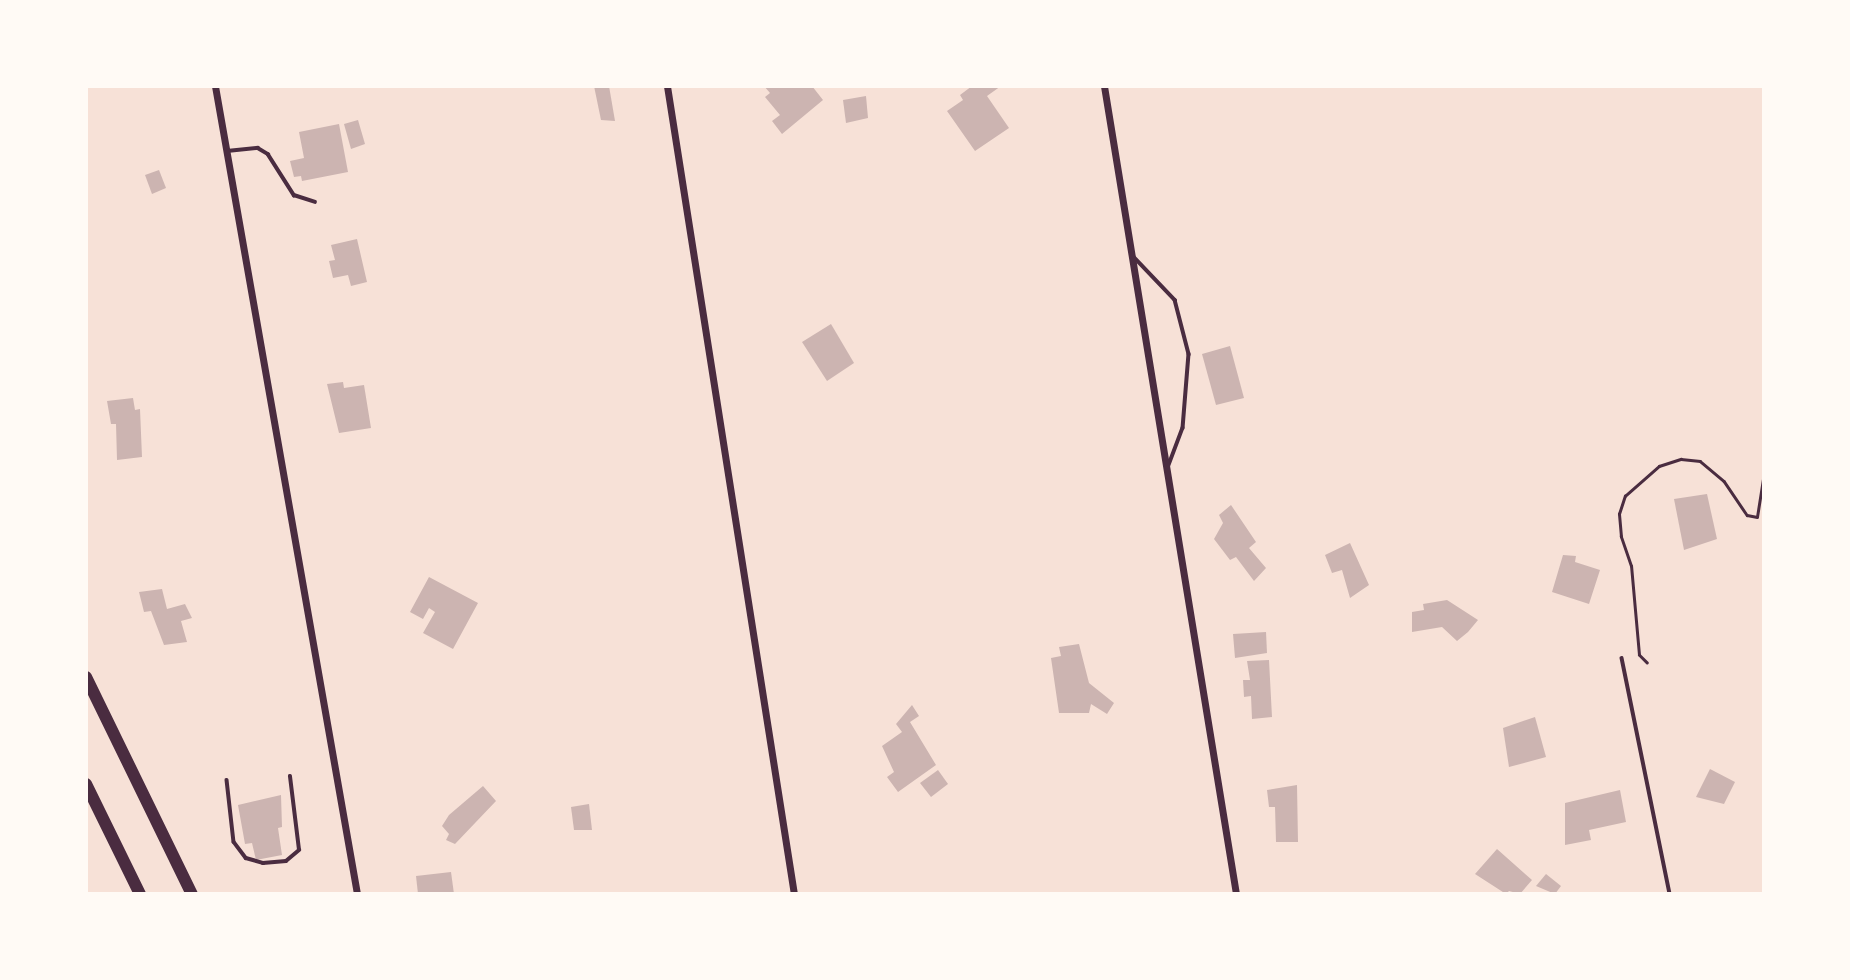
<!DOCTYPE html>
<html>
<head>
<meta charset="utf-8">
<style>
  body { margin:0 }
  #map { position:relative; width:1850px; height:980px; overflow:hidden; background:#f7e1d7; font-family:"Source Serif 4",serif }
  div>[style] { position:absolute }
  [style*='--x'] { left:calc(var(--x)*1px); top:calc(var(--y)*1px); width:calc(var(--w)*1px); rotate:calc(var(--a)*1deg) }
  .building>* { inset:0; background:#ccb4b1 }
  .path>* { height:2.5px; margin:-1.25px; padding:0 1.25px; transform-origin:1.25px; border-radius:1.25px; background:#4a2c40 }
  .service>* { height:3.5px; margin:-1.75px; padding:0 1.75px; transform-origin:1.75px; border-radius:1.75px; background:#4a2c40 }
  .minor>* { height:7px; margin:-3.5px; padding:0 3.5px; transform-origin:3.5px; border-radius:3.5px; background:#4a2c40 }
  .primary>* { height:12px; margin:-6px; padding:0 6px; transform-origin:6px; border-radius:6px; background:#4a2c40 }
  span { translate:-50% -50%; white-space:nowrap; text-align:center; line-height:1.15; -webkit-text-stroke:7px #fffaf5; paint-order:stroke }
  .frame { position:absolute; inset:0; border:88px solid #fffaf5; pointer-events:none }
</style>
</head>
<body>
<div id="map">
  <div class="building">
    <div style="clip-path:polygon(594px 86px,609px 86px,615px 121px,601px 120px)"></div>
    <div style="clip-path:polygon(764px 86px,812px 86px,823px 100px,782px 134px,772px 121px,780px 115px,765px 97px,770px 93px)"></div>
    <div style="clip-path:polygon(972px 86px,1001px 86px,987px 96px,1009px 128px,975px 151px,947px 111px,963px 100px,960px 95px)"></div>
    <div style="clip-path:polygon(866px 96px,868px 118px,846px 123px,843px 100px)"></div>
    <div style="clip-path:polygon(358px 120px,365px 144px,351px 149px,344px 124px)"></div>
    <div style="clip-path:polygon(339px 124px,348px 172px,302px 181px,301px 176px,294px 177px,290px 161px,304px 158px,299px 132px)"></div>
    <div style="clip-path:polygon(159px 170px,166px 188px,152px 194px,145px 175px)"></div>
    <div style="clip-path:polygon(357px 239px,367px 282px,351px 286px,348px 275px,333px 278px,329px 261px,335px 260px,331px 245px)"></div>
    <div style="clip-path:polygon(831px 324px,854px 363px,827px 381px,802px 342px)"></div>
    <div style="clip-path:polygon(1230px 346px,1244px 398px,1216px 405px,1202px 354px)"></div>
    <div style="clip-path:polygon(343px 382px,344px 388px,364px 385px,371px 428px,339px 433px,327px 384px)"></div>
    <div style="clip-path:polygon(133px 398px,135px 410px,140px 409px,142px 457px,117px 460px,116px 424px,111px 424px,107px 401px)"></div>
    <div style="clip-path:polygon(1707px 494px,1717px 539px,1684px 550px,1674px 499px)"></div>
    <div style="clip-path:polygon(1231px 505px,1256px 542px,1249px 548px,1266px 568px,1254px 581px,1236px 557px,1230px 560px,1214px 539px,1223px 523px,1219px 515px)"></div>
    <div style="clip-path:polygon(1350px 543px,1369px 585px,1350px 598px,1342px 570px,1332px 573px,1325px 555px)"></div>
    <div style="clip-path:polygon(1563px 555px,1576px 556px,1575px 562px,1600px 570px,1589px 604px,1552px 592px)"></div>
    <div style="clip-path:polygon(429px 577px,478px 603px,453px 649px,423px 633px,435px 612px,429px 608px,423px 619px,410px 612px)"></div>
    <div style="clip-path:polygon(162px 589px,167px 609px,185px 604px,192px 618px,181px 621px,187px 642px,164px 645px,151px 611px,144px 612px,139px 592px)"></div>
    <div style="clip-path:polygon(1447px 600px,1478px 620px,1468px 632px,1457px 641px,1442px 627px,1412px 632px,1412px 612px,1424px 610px,1423px 604px)"></div>
    <div style="clip-path:polygon(1266px 632px,1267px 653px,1235px 658px,1233px 634px)"></div>
    <div style="clip-path:polygon(1079px 644px,1089px 683px,1114px 703px,1107px 714px,1091px 704px,1089px 713px,1059px 713px,1051px 658px,1061px 656px,1059px 647px)"></div>
    <div style="clip-path:polygon(1269px 660px,1272px 717px,1252px 719px,1251px 696px,1244px 697px,1243px 680px,1250px 680px,1247px 661px)"></div>
    <div style="clip-path:polygon(912px 705px,919px 716px,910px 722px,936px 765px,898px 792px,887px 777px,894px 772px,882px 746px,902px 732px,896px 724px)"></div>
    <div style="clip-path:polygon(1535px 717px,1546px 757px,1509px 767px,1503px 728px)"></div>
    <div style="clip-path:polygon(1710px 769px,1735px 782px,1724px 804px,1696px 797px)"></div>
    <div style="clip-path:polygon(938px 770px,948px 784px,931px 797px,920px 783px)"></div>
    <div style="clip-path:polygon(1297px 785px,1298px 842px,1276px 842px,1275px 807px,1269px 807px,1267px 790px)"></div>
    <div style="clip-path:polygon(483px 786px,496px 801px,455px 844px,446px 840px,449px 834px,442px 826px,449px 815px)"></div>
    <div style="clip-path:polygon(1620px 790px,1626px 822px,1589px 830px,1591px 840px,1565px 845px,1565px 803px)"></div>
    <div style="clip-path:polygon(281px 795px,282px 827px,278px 828px,282px 855px,256px 860px,252px 843px,245px 844px,238px 805px)"></div>
    <div style="clip-path:polygon(589px 804px,592px 830px,574px 830px,571px 807px)"></div>
    <div style="clip-path:polygon(1497px 849px,1532px 880px,1520px 894px,1509px 891px,1506px 894px,1475px 874px)"></div>
    <div style="clip-path:polygon(451px 872px,454px 894px,418px 894px,416px 876px)"></div>
    <div style="clip-path:polygon(1546px 874px,1561px 886px,1555px 894px,1536px 886px)"></div>
  </div>
  <div class="path">
    <div style="--x:1647;--y:663;--w:11;--a:-135"></div>
    <div style="--x:1639;--y:655;--w:89;--a:-95.1"></div>
    <div style="--x:1631;--y:566;--w:31;--a:-109"></div>
    <div style="--x:1621;--y:537;--w:23;--a:-95"></div>
    <div style="--x:1619;--y:514;--w:19;--a:-72"></div>
    <div style="--x:1625;--y:496;--w:45;--a:-41.4"></div>
    <div style="--x:1659;--y:466;--w:23;--a:-18"></div>
    <div style="--x:1681;--y:459;--w:19;--a:6"></div>
    <div style="--x:1700;--y:461;--w:31;--a:40"></div>
    <div style="--x:1724;--y:481;--w:41;--a:55.9"></div>
    <div style="--x:1747;--y:515;--w:10;--a:11"></div>
    <div style="--x:1757;--y:517;--w:45;--a:-81"></div>
  </div>
  <div class="service">
    <div style="--x:227;--y:151;--w:31;--a:-6"></div>
    <div style="--x:258;--y:148;--w:12;--a:31"></div>
    <div style="--x:268;--y:154;--w:49;--a:57.6"></div>
    <div style="--x:294;--y:195;--w:22;--a:18"></div>
    <div style="--x:1133;--y:256;--w:61;--a:46.3"></div>
    <div style="--x:1175;--y:300;--w:56;--a:75.5"></div>
    <div style="--x:1189;--y:354;--w:74;--a:94.6"></div>
    <div style="--x:1183;--y:428;--w:43;--a:110.6"></div>
    <div style="--x:1622;--y:658;--w:241;--a:78.5"></div>
    <div style="--x:227;--y:780;--w:62;--a:83.6"></div>
    <div style="--x:234;--y:842;--w:20;--a:53"></div>
    <div style="--x:246;--y:858;--w:18;--a:16"></div>
    <div style="--x:263;--y:863;--w:23;--a:-5"></div>
    <div style="--x:286;--y:861;--w:17;--a:-40"></div>
    <div style="--x:299;--y:850;--w:74;--a:-97"></div>
  </div>
  <div class="minor">
    <div style="--x:215;--y:86;--w:820;--a:80.03"></div>
    <div style="--x:667;--y:86;--w:818;--a:81.07"></div>
    <div style="--x:1104;--y:86;--w:819;--a:80.72"></div>
  </div>
  <div class="primary">
    <div style="--x:86;--y:677;--w:242;--a:64"></div>
    <div style="--x:86;--y:784;--w:123;--a:63.9"></div>
  </div>
  <div class="frame"></div>
</div>
</body>
</html>
